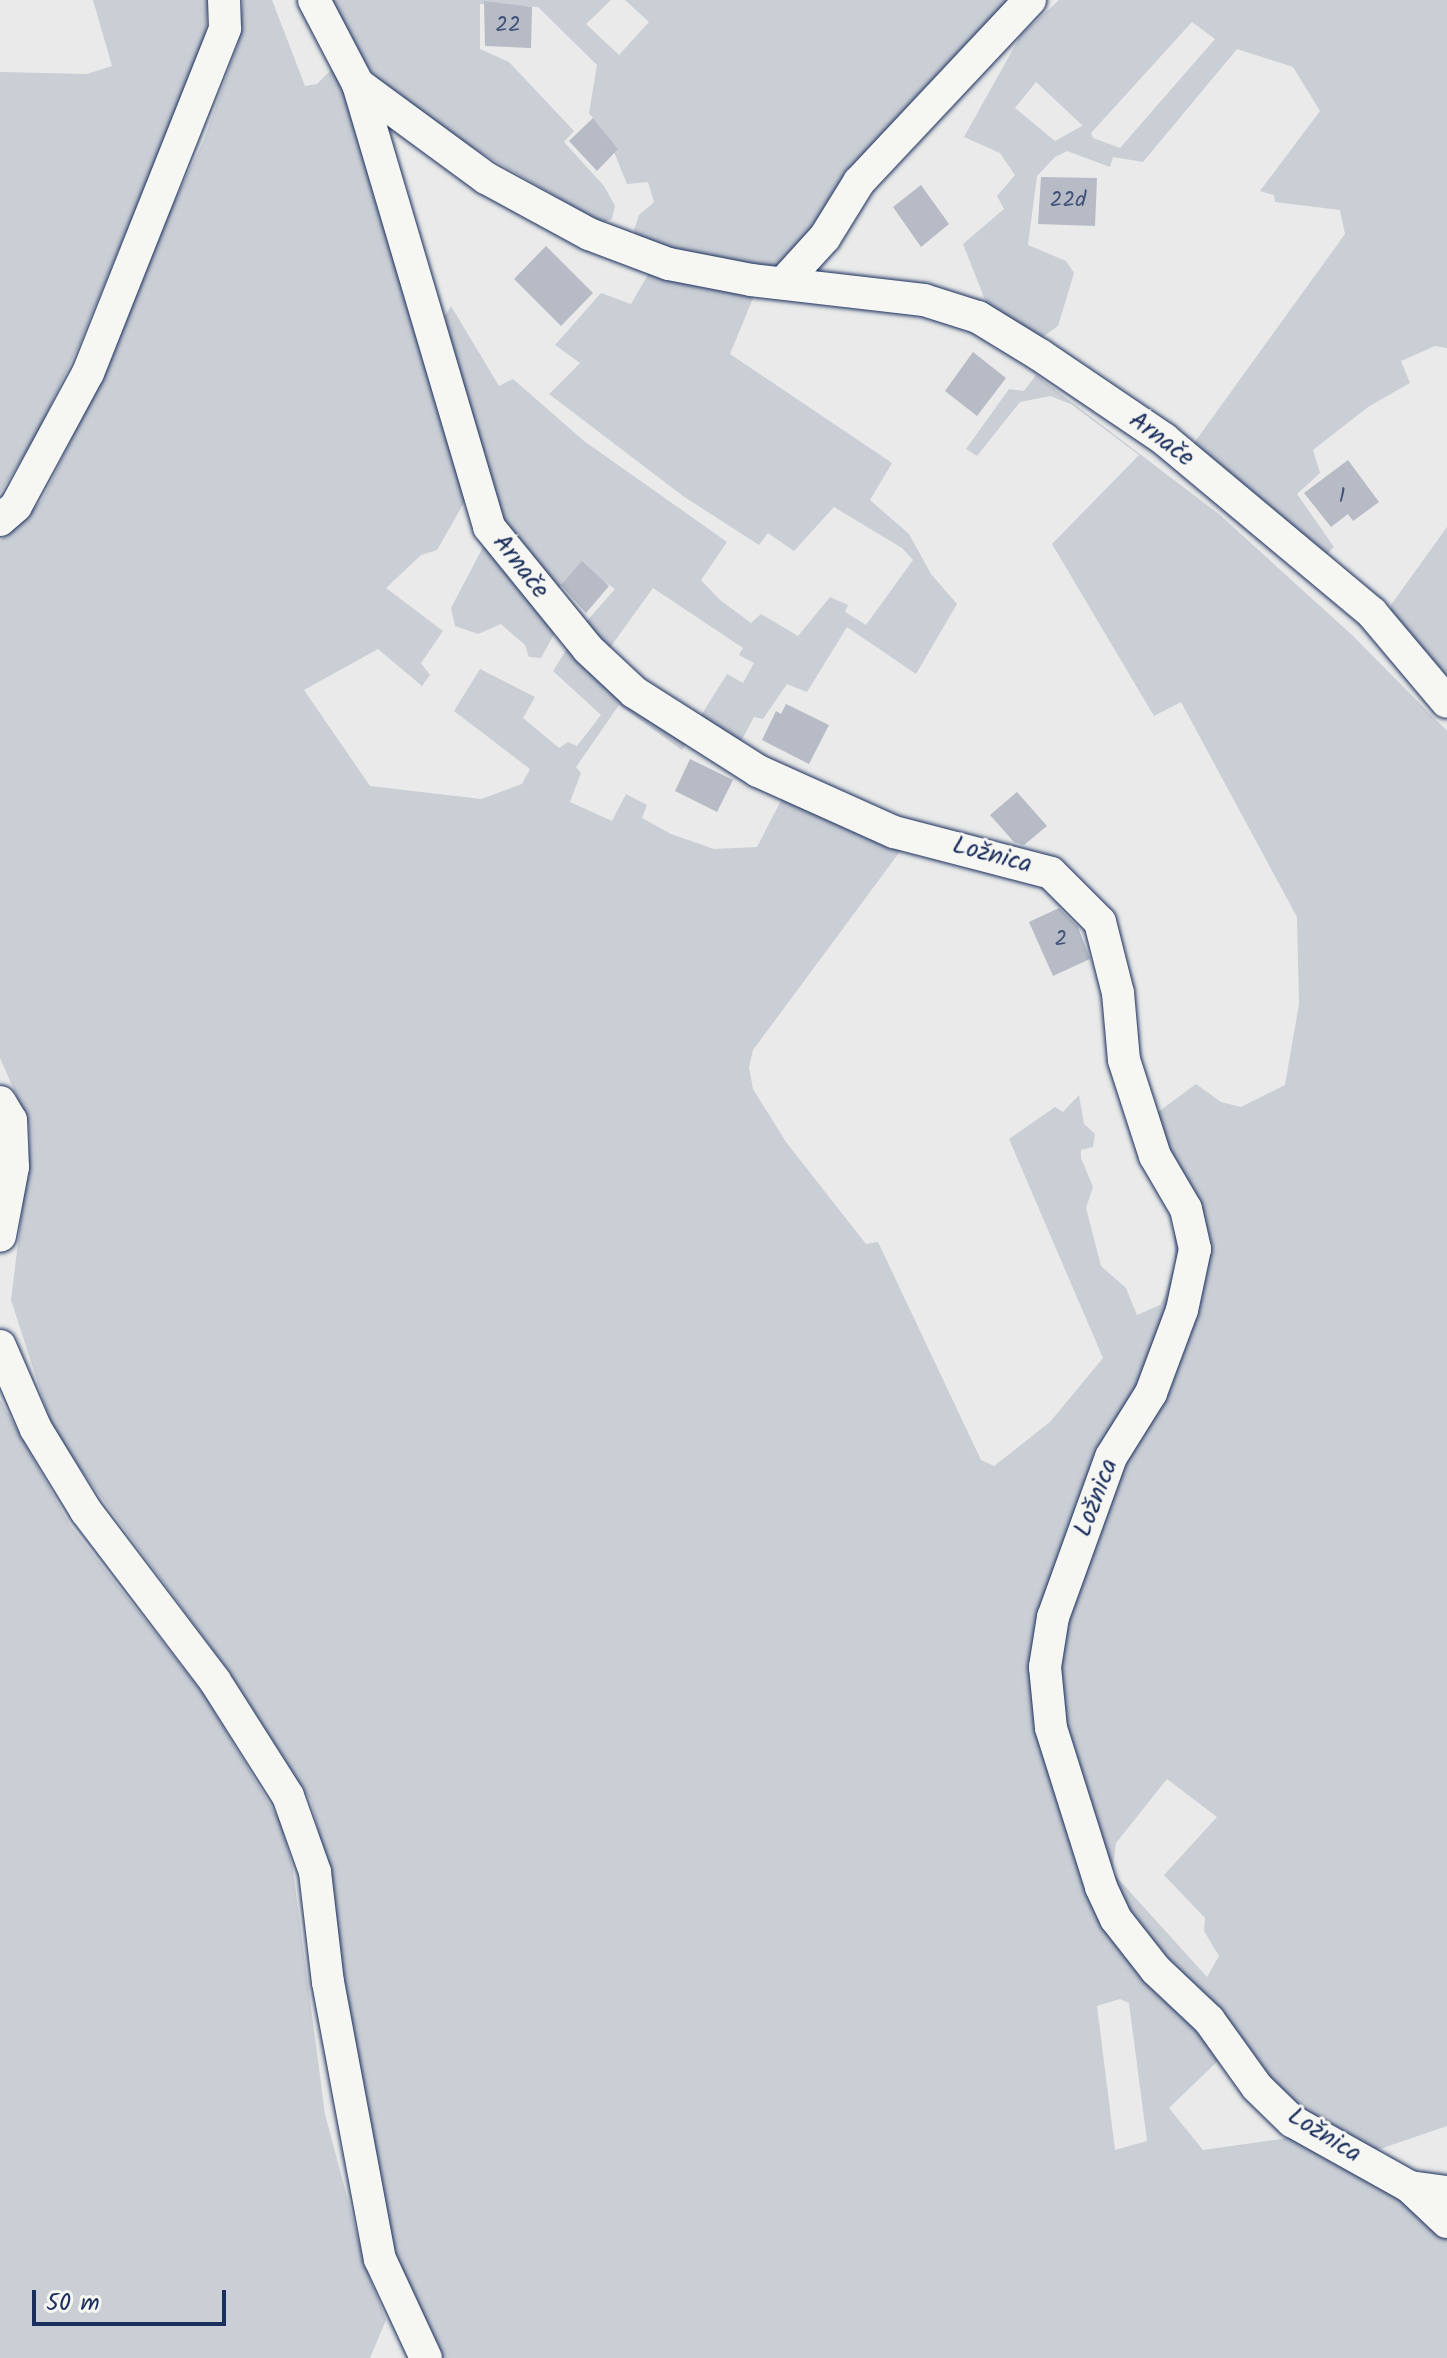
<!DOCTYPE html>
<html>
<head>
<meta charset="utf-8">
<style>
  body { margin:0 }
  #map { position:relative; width:1447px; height:2358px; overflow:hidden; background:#e9eae9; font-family:Kalam,sans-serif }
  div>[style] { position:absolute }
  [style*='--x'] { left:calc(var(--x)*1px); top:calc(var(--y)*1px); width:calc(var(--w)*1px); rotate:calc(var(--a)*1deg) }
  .green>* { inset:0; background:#caced5 }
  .building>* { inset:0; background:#b6bbc6 }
  .roads { filter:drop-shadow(0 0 2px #1b2f5e) drop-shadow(0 0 2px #1b2f5e) }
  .minor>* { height:32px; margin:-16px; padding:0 16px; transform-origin:16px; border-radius:16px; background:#f6f6f2 }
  span { translate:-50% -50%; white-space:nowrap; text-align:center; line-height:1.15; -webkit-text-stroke:6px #f6f6f2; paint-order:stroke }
  .number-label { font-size:22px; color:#425278 }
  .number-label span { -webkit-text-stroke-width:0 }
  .street-label { font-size:26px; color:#1b2f5e }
  .scale { position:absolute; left:32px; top:2290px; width:194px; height:36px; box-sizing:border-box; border:4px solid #1b2f5e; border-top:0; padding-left:10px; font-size:24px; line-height:28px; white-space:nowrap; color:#1b2f5e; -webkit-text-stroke:6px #f6f6f2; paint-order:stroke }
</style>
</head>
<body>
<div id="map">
  <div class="green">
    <div style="clip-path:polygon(93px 0,208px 0,205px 43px,78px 347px,35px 438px,0 493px,0 72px,87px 74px,112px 66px)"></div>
    <div style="clip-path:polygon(evenodd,243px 0,272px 0,305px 86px,317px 84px,337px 64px,469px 494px,437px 550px,421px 555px,386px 588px,443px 631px,421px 663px,430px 675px,422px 686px,378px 649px,304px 690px,370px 786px,481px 799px,522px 784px,530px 769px,454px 711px,480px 669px,535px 697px,523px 718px,559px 748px,568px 742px,577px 746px,601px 715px,553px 671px,571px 642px,689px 740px,682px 750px,619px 705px,576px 767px,581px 773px,570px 802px,612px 821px,626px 794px,647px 805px,642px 818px,671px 834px,714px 849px,757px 847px,786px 791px,907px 842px,753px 1050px,749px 1067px,753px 1089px,786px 1142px,866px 1244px,878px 1242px,981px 1460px,994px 1466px,1050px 1422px,1103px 1358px,1009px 1139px,1055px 1107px,1063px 1112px,1079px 1095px,1084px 1124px,1095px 1134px,1093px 1147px,1081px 1150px,1081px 1158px,1093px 1187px,1086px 1208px,1101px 1266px,1126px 1288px,1137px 1315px,1160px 1305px,1165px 1295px,1175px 1264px,1174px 1228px,1184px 1233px,1174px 1306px,1047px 1610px,1082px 1853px,1226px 2053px,1169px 2108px,1203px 2150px,1301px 2136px,1352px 2164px,1447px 2233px,1447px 2358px,439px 2358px,392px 2251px,349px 2019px,332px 1886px,311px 1801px,230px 1673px,54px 1433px,11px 1300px,30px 1145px,29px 1124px,0 1058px,0 541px,42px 500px,110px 360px,154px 244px,203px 142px,238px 44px,243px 0,1120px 1999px,1129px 2003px,1147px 2141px,1115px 2150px,1097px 2006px,1120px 1999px)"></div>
    <div style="clip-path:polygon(328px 0,611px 0,586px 24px,619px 55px,649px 22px,625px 0,1017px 0,785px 274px,638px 241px,634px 230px,639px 215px,654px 202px,648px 182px,627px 184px,608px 137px,589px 113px,597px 65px,538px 7px,480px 4px,480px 49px,509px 62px,574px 131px,564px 142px,604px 186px,615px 206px,612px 219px,602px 223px,401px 106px,354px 51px)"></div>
    <div style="clip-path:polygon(evenodd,1059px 0,1447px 0,1447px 348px,1435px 346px,1401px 361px,1410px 383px,1368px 407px,1313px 450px,1320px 473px,1297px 494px,1334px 547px,1319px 562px,1189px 450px,1345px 234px,1340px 210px,1275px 202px,1274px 195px,1260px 191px,1320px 111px,1293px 67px,1237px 49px,1143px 162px,1113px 157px,1110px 167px,1067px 151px,1055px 157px,1037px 176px,1028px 245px,1066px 261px,1074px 273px,1058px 326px,1041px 338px,993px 320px,963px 244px,1004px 209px,997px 196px,1015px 175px,1000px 153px,964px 137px,1021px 35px,1059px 0,1192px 22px,1215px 39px,1120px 148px,1093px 138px,1091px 133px,1192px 22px,1059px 0,1036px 82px,1082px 125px,1082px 126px,1055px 141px,1015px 108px,1036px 82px)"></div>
    <div style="clip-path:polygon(653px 266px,756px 291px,730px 354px,892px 463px,870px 500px,909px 534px,931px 574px,957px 604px,916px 674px,847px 627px,807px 692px,787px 684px,763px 719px,754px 717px,738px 747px,695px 725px,727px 674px,743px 683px,754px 663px,739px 655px,743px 648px,653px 588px,604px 656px,586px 622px,615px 589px,580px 564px,551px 598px,505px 524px,459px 395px,445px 316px,451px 306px,499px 386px,513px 379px,584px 441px,727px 542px,701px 580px,720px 600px,751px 623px,761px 614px,798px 636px,830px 597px,848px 605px,845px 612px,866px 625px,913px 560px,902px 548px,834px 507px,794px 551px,768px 533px,759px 545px,683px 496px,549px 394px,580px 363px,555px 345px,601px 293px,631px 304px)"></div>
    <div style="clip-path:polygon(evenodd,1036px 375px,1220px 515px,1352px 635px,1447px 731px,1447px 2126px,1371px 2152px,1351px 2149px,1270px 2084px,1132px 1926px,1067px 1753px,1058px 1637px,1086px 1550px,1202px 1281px,1154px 1115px,1196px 1084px,1221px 1102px,1241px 1107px,1285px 1085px,1299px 1004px,1297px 917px,1181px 702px,1154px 716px,1052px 544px,1139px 455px,1071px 404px,1050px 396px,1020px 402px,977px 456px,966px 449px,1009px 389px,1024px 391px,1036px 375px,1167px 1779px,1217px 1817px,1164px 1875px,1205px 1918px,1204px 1931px,1219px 1956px,1207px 1977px,1112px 1872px,1116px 1843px,1167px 1779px)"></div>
    <div style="clip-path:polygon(1447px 527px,1447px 695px,1390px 620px,1391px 605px)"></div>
    <div style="clip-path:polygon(495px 543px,557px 629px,541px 658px,529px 657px,525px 645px,501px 624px,478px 634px,455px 626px,451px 608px,483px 547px)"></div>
    <div style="clip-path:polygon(0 1399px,70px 1525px,204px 1695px,281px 1823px,293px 1870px,325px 2114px,366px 2268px,386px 2320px,370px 2358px,0 2358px)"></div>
  </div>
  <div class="building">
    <div style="clip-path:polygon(484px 1px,532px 7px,531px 48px,485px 46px)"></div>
    <div style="clip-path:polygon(593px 118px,618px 149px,597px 171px,569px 141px)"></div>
    <div style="clip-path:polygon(1041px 177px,1097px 178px,1095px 226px,1038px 224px)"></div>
    <div style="clip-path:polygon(921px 185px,949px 224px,921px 247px,893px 207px)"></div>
    <div style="clip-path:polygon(546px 246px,593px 293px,561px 326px,514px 279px)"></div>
    <div style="clip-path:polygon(973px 352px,1006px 378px,977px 416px,945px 391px)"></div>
    <div style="clip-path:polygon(1348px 460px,1379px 502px,1353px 521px,1348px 514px,1331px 527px,1304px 493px)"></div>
    <div style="clip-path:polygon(582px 561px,609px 586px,586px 613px,561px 585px)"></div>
    <div style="clip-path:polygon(786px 704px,829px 725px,809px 764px,762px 740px,776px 711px,781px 714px)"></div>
    <div style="clip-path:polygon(690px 759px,733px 780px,717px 812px,675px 791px)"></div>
    <div style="clip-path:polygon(1017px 792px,1047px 826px,1024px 845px,1014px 842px,990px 815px)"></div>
    <div style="clip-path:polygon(1059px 908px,1078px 927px,1090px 959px,1053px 976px,1029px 922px)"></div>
  </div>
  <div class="roads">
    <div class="minor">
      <div style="--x:314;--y:0;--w:95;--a:62.4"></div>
      <div style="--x:358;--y:84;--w:159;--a:36.3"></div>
      <div style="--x:486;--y:178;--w:117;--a:28.5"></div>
      <div style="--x:589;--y:234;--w:85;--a:20.6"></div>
      <div style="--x:669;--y:264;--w:84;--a:11"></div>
      <div style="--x:751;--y:280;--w:174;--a:6.6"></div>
      <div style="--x:924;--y:300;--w:57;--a:17.5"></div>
      <div style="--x:978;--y:317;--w:73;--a:31.5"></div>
      <div style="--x:1040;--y:355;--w:150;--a:34.1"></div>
      <div style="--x:1164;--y:439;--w:271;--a:39.9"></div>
      <div style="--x:1372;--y:613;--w:116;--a:49.9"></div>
      <div style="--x:358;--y:84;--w:462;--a:73.5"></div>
      <div style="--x:489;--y:527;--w:157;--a:50.9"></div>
      <div style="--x:588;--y:649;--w:63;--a:43.1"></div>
      <div style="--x:634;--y:692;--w:147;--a:32.5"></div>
      <div style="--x:758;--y:771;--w:149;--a:24.2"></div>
      <div style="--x:894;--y:832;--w:162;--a:14.6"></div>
      <div style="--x:1051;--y:873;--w:69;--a:45"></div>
      <div style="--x:1100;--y:922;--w:73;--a:75.8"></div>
      <div style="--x:1118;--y:993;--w:67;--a:84.9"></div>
      <div style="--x:1124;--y:1060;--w:101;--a:72.1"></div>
      <div style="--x:1155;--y:1156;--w:61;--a:59.7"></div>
      <div style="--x:1186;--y:1209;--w:41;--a:77.3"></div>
      <div style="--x:1195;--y:1249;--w:62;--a:102"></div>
      <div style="--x:1182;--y:1310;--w:89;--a:110.5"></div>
      <div style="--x:1151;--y:1393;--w:75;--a:122"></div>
      <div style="--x:1111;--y:1457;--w:170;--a:109.9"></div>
      <div style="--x:1053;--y:1617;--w:51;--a:99.1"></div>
      <div style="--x:1045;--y:1667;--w:61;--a:84.4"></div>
      <div style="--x:1051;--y:1728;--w:167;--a:72.5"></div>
      <div style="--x:1101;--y:1887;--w:35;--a:65"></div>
      <div style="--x:1116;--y:1919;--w:65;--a:51.9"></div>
      <div style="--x:1156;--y:1970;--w:73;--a:43.3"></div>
      <div style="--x:1209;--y:2020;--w:82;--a:54.4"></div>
      <div style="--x:1257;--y:2087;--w:49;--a:44.2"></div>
      <div style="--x:1292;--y:2121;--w:135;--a:29.2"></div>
      <div style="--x:1410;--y:2187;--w:37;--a:8"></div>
      <div style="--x:785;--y:281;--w:59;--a:-47.7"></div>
      <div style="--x:825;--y:237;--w:65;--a:-58.3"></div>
      <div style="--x:859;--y:182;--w:250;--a:-46.8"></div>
      <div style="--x:0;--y:520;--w:21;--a:-41"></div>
      <div style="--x:16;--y:506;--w:151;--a:-61.6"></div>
      <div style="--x:88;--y:373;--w:371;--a:-68.3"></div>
      <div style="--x:225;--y:28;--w:28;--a:-92"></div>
      <div style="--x:0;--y:1102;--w:21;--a:59"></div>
      <div style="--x:11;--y:1120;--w:47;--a:87.6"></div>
      <div style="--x:13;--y:1167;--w:70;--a:100.7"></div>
      <div style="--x:0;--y:1346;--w:90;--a:66.6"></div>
      <div style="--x:36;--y:1429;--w:96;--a:58.6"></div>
      <div style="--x:86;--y:1511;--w:213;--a:52.8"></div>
      <div style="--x:215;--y:1681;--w:136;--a:57.6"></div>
      <div style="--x:288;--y:1796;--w:81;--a:70.4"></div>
      <div style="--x:315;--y:1872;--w:111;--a:83.3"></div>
      <div style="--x:328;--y:1982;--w:282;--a:79.4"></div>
      <div style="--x:380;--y:2259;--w:109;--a:65.1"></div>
      <div style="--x:1410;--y:2187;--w:51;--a:43.4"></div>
    </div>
  </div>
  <div class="number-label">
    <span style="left:508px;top:26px">22</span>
    <span style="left:1068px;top:201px">22d</span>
    <span style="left:1342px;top:497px">1</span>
    <span style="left:1061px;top:940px">2</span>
  </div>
  <div class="street-label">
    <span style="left:1161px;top:440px;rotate:37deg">Arnače</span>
    <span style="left:520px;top:567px;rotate:52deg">Arnače</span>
    <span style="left:992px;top:856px;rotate:15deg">Ložnica</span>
    <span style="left:1097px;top:1498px;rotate:-69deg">Ložnica</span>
    <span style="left:1324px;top:2136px;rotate:32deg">Ložnica</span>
  </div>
  <div class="scale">50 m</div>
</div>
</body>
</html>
